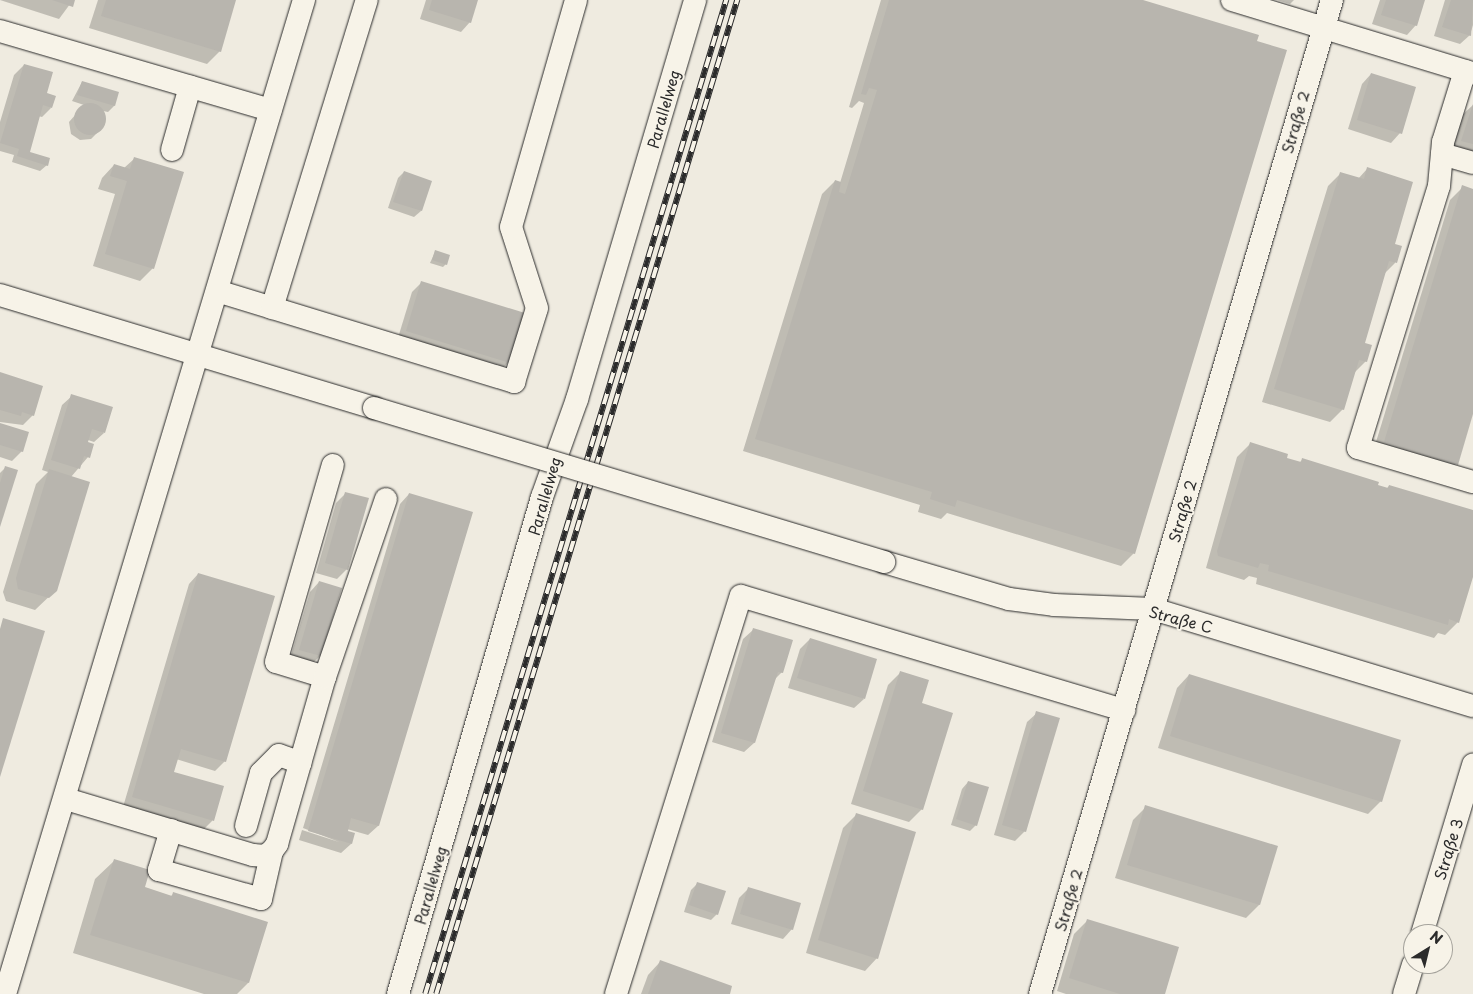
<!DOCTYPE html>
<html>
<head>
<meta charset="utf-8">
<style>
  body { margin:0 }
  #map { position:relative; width:1473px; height:994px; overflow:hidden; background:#efebe0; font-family:"Playpen Sans",sans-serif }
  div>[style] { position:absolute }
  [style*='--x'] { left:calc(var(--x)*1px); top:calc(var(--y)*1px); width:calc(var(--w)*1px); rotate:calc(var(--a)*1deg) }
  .shadow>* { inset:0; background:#0003 }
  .building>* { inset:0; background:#b8b5ae }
  .round { border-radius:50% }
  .roads { filter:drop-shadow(0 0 1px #2b2b2b) drop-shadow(0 0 1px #2b2b2b) }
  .minor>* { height:22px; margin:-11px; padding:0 11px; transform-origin:11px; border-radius:11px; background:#f7f3e8 }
  .rail>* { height:5.5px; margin-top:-2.75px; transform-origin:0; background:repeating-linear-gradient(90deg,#f7f3e8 0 11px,#2b2b2b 0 22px); box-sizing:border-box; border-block:1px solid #2b2b2b }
  .bridges { filter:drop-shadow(0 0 1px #2b2b2b) drop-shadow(0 0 1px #2b2b2b) }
  .minor-bridge>* { height:22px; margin:-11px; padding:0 11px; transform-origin:11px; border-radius:11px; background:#f7f3e8 }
  span { translate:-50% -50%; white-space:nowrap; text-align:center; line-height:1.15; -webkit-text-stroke:4px #f7f3e8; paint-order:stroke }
  .street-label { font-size:15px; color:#2b2b2b }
  .north { position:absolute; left:1403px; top:924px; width:50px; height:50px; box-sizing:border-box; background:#f7f3e8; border:1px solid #a5a39c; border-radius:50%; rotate:36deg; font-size:14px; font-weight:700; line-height:20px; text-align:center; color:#2b2b2b }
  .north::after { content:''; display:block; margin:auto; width:18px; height:22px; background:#2b2b2b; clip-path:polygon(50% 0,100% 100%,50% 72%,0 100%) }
</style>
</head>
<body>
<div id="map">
  <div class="shadow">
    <div style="clip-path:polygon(0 0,73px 0,59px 19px)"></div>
    <div style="clip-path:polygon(98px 0,235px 0,220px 51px,207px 64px,89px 28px)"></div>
    <div style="clip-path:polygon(426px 0,477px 0,470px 22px,461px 32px,420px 19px)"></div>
    <div style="clip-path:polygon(881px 0,1138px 0,1134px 553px,1121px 566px,947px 513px,941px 519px,918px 512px,920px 505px,743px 451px,822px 194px,835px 181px,840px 183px,864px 103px,859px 101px,852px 108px,849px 107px)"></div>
    <div style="clip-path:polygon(1277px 0,1294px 0,1290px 4px)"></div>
    <div style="clip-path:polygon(1380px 0,1424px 0,1416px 25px,1407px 35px,1372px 24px)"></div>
    <div style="clip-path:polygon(1445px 0,1473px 0,1473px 25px,1470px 35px,1460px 44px,1434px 36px)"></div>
    <div style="clip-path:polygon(24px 65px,51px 108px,42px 117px,38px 116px,28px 153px,47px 165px,40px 171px,12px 162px,14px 155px,0 151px,0 122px,14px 75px)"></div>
    <div style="clip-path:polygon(1371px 74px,1400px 133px,1391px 143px,1348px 129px,1362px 84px)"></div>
    <div style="clip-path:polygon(82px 82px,117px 93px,114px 106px,108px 112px,103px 111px,105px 123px,98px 132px,91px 139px,80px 140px,71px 134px,69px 122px,84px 105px,72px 101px)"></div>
    <div style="clip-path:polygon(1473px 105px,1473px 161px,1449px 154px,1460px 117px)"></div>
    <div style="clip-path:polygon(134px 159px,153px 268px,140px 281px,93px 266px,115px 194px,98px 189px,102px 178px,114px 165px,124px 168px)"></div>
    <div style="clip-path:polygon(1367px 169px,1393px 244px,1395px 263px,1384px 274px,1363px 344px,1366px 361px,1354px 373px,1343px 409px,1330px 422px,1262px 402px,1328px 186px,1341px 173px,1358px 179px)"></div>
    <div style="clip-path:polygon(404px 172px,421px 211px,414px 217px,388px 208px,398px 178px)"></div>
    <div style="clip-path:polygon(1463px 187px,1473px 190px,1473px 409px,1456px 464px,1444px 477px,1372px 455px,1450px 200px)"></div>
    <div style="clip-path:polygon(435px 252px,446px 264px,443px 267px,430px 263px)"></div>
    <div style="clip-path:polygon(421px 283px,509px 362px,499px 372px,397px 341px,412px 292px)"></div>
    <div style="clip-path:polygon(0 374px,33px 415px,23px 425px,0 422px)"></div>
    <div style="clip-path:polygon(72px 396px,104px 433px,94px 442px,88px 440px,88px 457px,71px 477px,56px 590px,35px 610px,6px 601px,3px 592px,36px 484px,48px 472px,42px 470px,62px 405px)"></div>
    <div style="clip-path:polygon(0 425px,22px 451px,12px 461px,0 457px)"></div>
    <div style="clip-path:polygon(1250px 444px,1286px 459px,1299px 463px,1302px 460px,1377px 486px,1386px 489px,1389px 486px,1473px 511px,1473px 572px,1458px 622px,1445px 635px,1438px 633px,1434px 638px,1256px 584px,1257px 578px,1249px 576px,1244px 580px,1206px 568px,1237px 457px)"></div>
    <div style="clip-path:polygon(6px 467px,0 524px,0 473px)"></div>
    <div style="clip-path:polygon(346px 493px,347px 569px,337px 579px,316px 573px,336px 503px)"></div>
    <div style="clip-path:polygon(409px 494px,472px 513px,378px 826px,368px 835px,347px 829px,351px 844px,341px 853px,299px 840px,302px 830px,339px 842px,303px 828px,400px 504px)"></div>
    <div style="clip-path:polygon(198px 574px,225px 761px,215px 771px,176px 759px,172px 773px,222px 787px,212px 821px,203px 830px,123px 807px,189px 584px)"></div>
    <div style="clip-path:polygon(319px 582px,320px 656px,311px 665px,290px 659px,310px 592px)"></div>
    <div style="clip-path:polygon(753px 630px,782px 672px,773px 681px,754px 743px,744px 752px,712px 742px,743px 639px)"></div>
    <div style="clip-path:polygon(810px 639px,864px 699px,854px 708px,788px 688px,800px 649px)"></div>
    <div style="clip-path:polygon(901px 672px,920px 704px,922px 809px,909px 822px,851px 804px,888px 685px)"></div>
    <div style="clip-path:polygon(1189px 675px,1381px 801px,1368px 814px,1158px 748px,1177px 688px)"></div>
    <div style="clip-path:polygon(1037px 713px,1025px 831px,1015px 841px,994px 835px,1027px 722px)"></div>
    <div style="clip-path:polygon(968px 782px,976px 825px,970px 831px,951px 825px,962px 789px)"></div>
    <div style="clip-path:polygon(1146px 807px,1277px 847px,1259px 905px,1246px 918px,1115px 878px,1133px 820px)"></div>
    <div style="clip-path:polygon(856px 815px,877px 958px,865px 971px,806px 953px,843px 828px)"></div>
    <div style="clip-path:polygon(114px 861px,143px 888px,170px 897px,173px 894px,266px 923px,248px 983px,237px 994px,204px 994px,73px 953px,95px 879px)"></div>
    <div style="clip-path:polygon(697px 884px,717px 914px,711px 920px,684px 912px,691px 890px)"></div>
    <div style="clip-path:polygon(748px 889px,792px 929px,783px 939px,731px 924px,739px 898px)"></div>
    <div style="clip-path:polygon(1087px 921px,1164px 994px,1066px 994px,1057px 991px,1074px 934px)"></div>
    <div style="clip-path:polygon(660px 962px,728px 994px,641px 994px,648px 975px)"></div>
  </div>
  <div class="building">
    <div style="clip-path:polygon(52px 0,75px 0,73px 7px)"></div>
    <div style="clip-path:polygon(106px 0,236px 0,221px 52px,101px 16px)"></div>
    <div style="clip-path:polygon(432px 0,478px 0,471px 23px,429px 10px)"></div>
    <div style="clip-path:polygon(889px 0,1143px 0,1259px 35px,1257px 41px,1287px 50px,1135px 554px,957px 500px,955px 507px,930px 499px,932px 492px,755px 439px,835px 180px,841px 182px,839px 192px,845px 194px,877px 90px,869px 88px,866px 95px,861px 94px)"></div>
    <div style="clip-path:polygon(1386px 0,1425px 0,1417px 26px,1381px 15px)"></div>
    <div style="clip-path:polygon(1451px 0,1473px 0,1471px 36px,1442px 27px)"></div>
    <div style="clip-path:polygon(24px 64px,53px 72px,47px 93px,56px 96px,52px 108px,43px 105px,30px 152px,50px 158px,48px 166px,17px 156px,19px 149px,0 143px)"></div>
    <div style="clip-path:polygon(1371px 73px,1416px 87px,1402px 134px,1357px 120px)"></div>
    <div style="clip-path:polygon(82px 81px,119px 92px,115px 106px,77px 95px)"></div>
    <div class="round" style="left:74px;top:103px;width:32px;height:32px"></div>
    <div style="clip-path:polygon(1473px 104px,1473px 144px,1461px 141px)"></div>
    <div style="clip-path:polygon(134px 157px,184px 172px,154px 269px,105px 254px,127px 181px,110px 176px,114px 164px,130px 169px)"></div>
    <div style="clip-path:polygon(1367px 167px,1413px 182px,1395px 244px,1402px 246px,1397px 263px,1389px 261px,1365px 343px,1372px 345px,1367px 362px,1359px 360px,1344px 410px,1274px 389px,1340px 172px,1364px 179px)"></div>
    <div style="clip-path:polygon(404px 171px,432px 181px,422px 211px,393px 202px)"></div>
    <div style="clip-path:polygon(1462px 185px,1473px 189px,1473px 414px,1458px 465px,1384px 442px)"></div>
    <div style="clip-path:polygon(435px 250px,450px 255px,447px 265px,432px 260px)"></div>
    <div style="clip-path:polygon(421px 281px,525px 313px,510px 363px,406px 331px)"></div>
    <div style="clip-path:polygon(0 372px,43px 386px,34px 416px,22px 412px,21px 416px,0 410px)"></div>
    <div style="clip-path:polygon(71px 394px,113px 407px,105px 433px,92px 429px,88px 442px,94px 444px,90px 458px,84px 456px,80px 469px,51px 460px)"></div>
    <div style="clip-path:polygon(0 423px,29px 432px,23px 452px,0 445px)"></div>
    <div style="clip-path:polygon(1250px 442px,1288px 454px,1287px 458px,1301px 462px,1302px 458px,1379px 482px,1378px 485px,1388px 488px,1389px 485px,1473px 510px,1473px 577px,1459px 623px,1449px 619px,1448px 625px,1268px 571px,1269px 565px,1260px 563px,1258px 568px,1218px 556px,1217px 551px)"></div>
    <div style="clip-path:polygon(5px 466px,18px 470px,0 527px,0 483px)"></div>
    <div style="clip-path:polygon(49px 469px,90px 482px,57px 591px,49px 598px,18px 589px,16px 578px)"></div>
    <div style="clip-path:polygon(345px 492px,369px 498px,348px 570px,325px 563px)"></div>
    <div style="clip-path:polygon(409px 493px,473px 512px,379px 826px,351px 818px,348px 831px,355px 833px,352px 844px,308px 831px)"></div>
    <div style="clip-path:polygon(198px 573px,275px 596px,226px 762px,181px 749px,174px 772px,224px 786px,214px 821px,132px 797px)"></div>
    <div style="clip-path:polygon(319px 581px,342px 588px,321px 656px,299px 650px)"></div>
    <div style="clip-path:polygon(3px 618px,45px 631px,0 777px,0 629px)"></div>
    <div style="clip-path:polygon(753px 628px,793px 640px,783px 673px,778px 672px,755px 743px,721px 733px)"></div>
    <div style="clip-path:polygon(810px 638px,877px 659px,865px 699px,797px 678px)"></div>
    <div style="clip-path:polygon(900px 671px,929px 680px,922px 703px,953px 713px,923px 810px,863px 791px)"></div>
    <div style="clip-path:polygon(1189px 674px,1401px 740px,1382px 802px,1170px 736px)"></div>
    <div style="clip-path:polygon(1036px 711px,1060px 718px,1026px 832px,1002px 825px)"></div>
    <div style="clip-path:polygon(968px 781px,989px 787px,977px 826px,956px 819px)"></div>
    <div style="clip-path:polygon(1145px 805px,1278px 846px,1260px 905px,1127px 865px)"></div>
    <div style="clip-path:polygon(856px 813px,916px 832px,878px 959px,818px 940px)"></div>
    <div style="clip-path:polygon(114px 859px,150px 870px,145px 887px,172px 896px,173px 892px,268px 922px,249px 983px,90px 935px)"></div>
    <div style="clip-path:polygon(697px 882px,726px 891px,718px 915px,689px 905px)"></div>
    <div style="clip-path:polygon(748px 887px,801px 903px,793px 930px,740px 914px)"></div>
    <div style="clip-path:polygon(1087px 919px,1179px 947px,1165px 994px,1120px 994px,1069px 978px)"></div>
    <div style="clip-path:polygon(660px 960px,732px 986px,730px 994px,648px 994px)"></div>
  </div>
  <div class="roads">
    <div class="minor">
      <div style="--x:1232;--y:0;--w:252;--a:16.9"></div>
      <div style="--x:0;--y:31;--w:282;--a:16.3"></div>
      <div style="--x:1465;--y:71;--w:74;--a:107.2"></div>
      <div style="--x:1443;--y:142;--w:44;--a:95.2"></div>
      <div style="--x:1439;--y:186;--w:274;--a:107.2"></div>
      <div style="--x:1358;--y:448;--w:120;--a:16.5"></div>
      <div style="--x:172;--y:150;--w:66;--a:-74.1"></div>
      <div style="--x:1442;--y:154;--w:32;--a:16"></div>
      <div style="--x:217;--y:291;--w:311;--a:17"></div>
      <div style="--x:514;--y:382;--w:77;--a:-72.7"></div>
      <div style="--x:537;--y:308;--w:85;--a:-107.8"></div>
      <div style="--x:511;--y:227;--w:236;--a:-74"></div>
      <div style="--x:0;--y:295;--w:391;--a:16.8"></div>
      <div style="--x:272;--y:308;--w:322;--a:-72.9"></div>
      <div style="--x:884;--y:562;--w:130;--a:16.5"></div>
      <div style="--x:1009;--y:599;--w:45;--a:7.6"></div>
      <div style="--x:1054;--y:605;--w:99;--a:2.3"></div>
      <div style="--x:1153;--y:609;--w:334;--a:16.9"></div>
      <div style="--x:325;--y:677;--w:51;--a:-163"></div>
      <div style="--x:276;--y:662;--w:205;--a:-73.9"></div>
      <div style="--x:66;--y:799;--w:195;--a:16.7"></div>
      <div style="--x:253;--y:855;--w:12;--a:5"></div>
      <div style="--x:265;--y:856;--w:9;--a:-36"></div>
      <div style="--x:272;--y:851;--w:9;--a:-54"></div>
      <div style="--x:277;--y:844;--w:174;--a:-74"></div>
      <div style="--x:325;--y:677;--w:188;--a:-71.1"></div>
      <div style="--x:246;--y:826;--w:55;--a:-74.2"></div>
      <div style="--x:261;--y:773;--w:25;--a:-45"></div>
      <div style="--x:279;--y:755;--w:23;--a:20"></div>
      <div style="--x:171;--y:830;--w:42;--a:106.7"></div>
      <div style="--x:159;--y:870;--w:106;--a:15.9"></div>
      <div style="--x:261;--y:899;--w:49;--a:-77.1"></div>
      <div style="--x:1422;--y:934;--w:177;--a:-73.2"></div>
      <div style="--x:5;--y:994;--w:1038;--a:-73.26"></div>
      <div style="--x:398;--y:994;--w:517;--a:-73.84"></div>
      <div style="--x:542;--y:497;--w:104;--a:-70.3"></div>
      <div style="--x:577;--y:399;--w:416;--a:-73.5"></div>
      <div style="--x:616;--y:994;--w:417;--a:-72.6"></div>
      <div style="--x:741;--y:596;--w:400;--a:16.6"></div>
      <div style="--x:1040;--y:994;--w:1036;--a:-73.63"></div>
      <div style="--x:1404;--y:994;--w:31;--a:-73"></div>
    </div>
  </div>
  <div class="rail">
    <div style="--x:425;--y:994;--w:1039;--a:-73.15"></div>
    <div style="--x:436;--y:994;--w:1039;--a:-73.15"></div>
  </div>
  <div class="bridges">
    <div class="minor-bridge">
      <div style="--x:374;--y:408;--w:533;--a:16.8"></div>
    </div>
  </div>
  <div class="street-label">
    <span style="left:663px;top:109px;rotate:-74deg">Parallelweg</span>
    <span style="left:1295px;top:122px;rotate:-74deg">Straße 2</span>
    <span style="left:544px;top:496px;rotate:-74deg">Parallelweg</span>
    <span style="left:1182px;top:511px;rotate:-74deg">Straße 2</span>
    <span style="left:1181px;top:619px;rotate:15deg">Straße C</span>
    <span style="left:1448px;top:849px;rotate:-73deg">Straße 3</span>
    <span style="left:430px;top:885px;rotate:-74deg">Parallelweg</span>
    <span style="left:1068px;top:900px;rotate:-74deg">Straße 2</span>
  </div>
  <div class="north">N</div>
</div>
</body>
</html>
